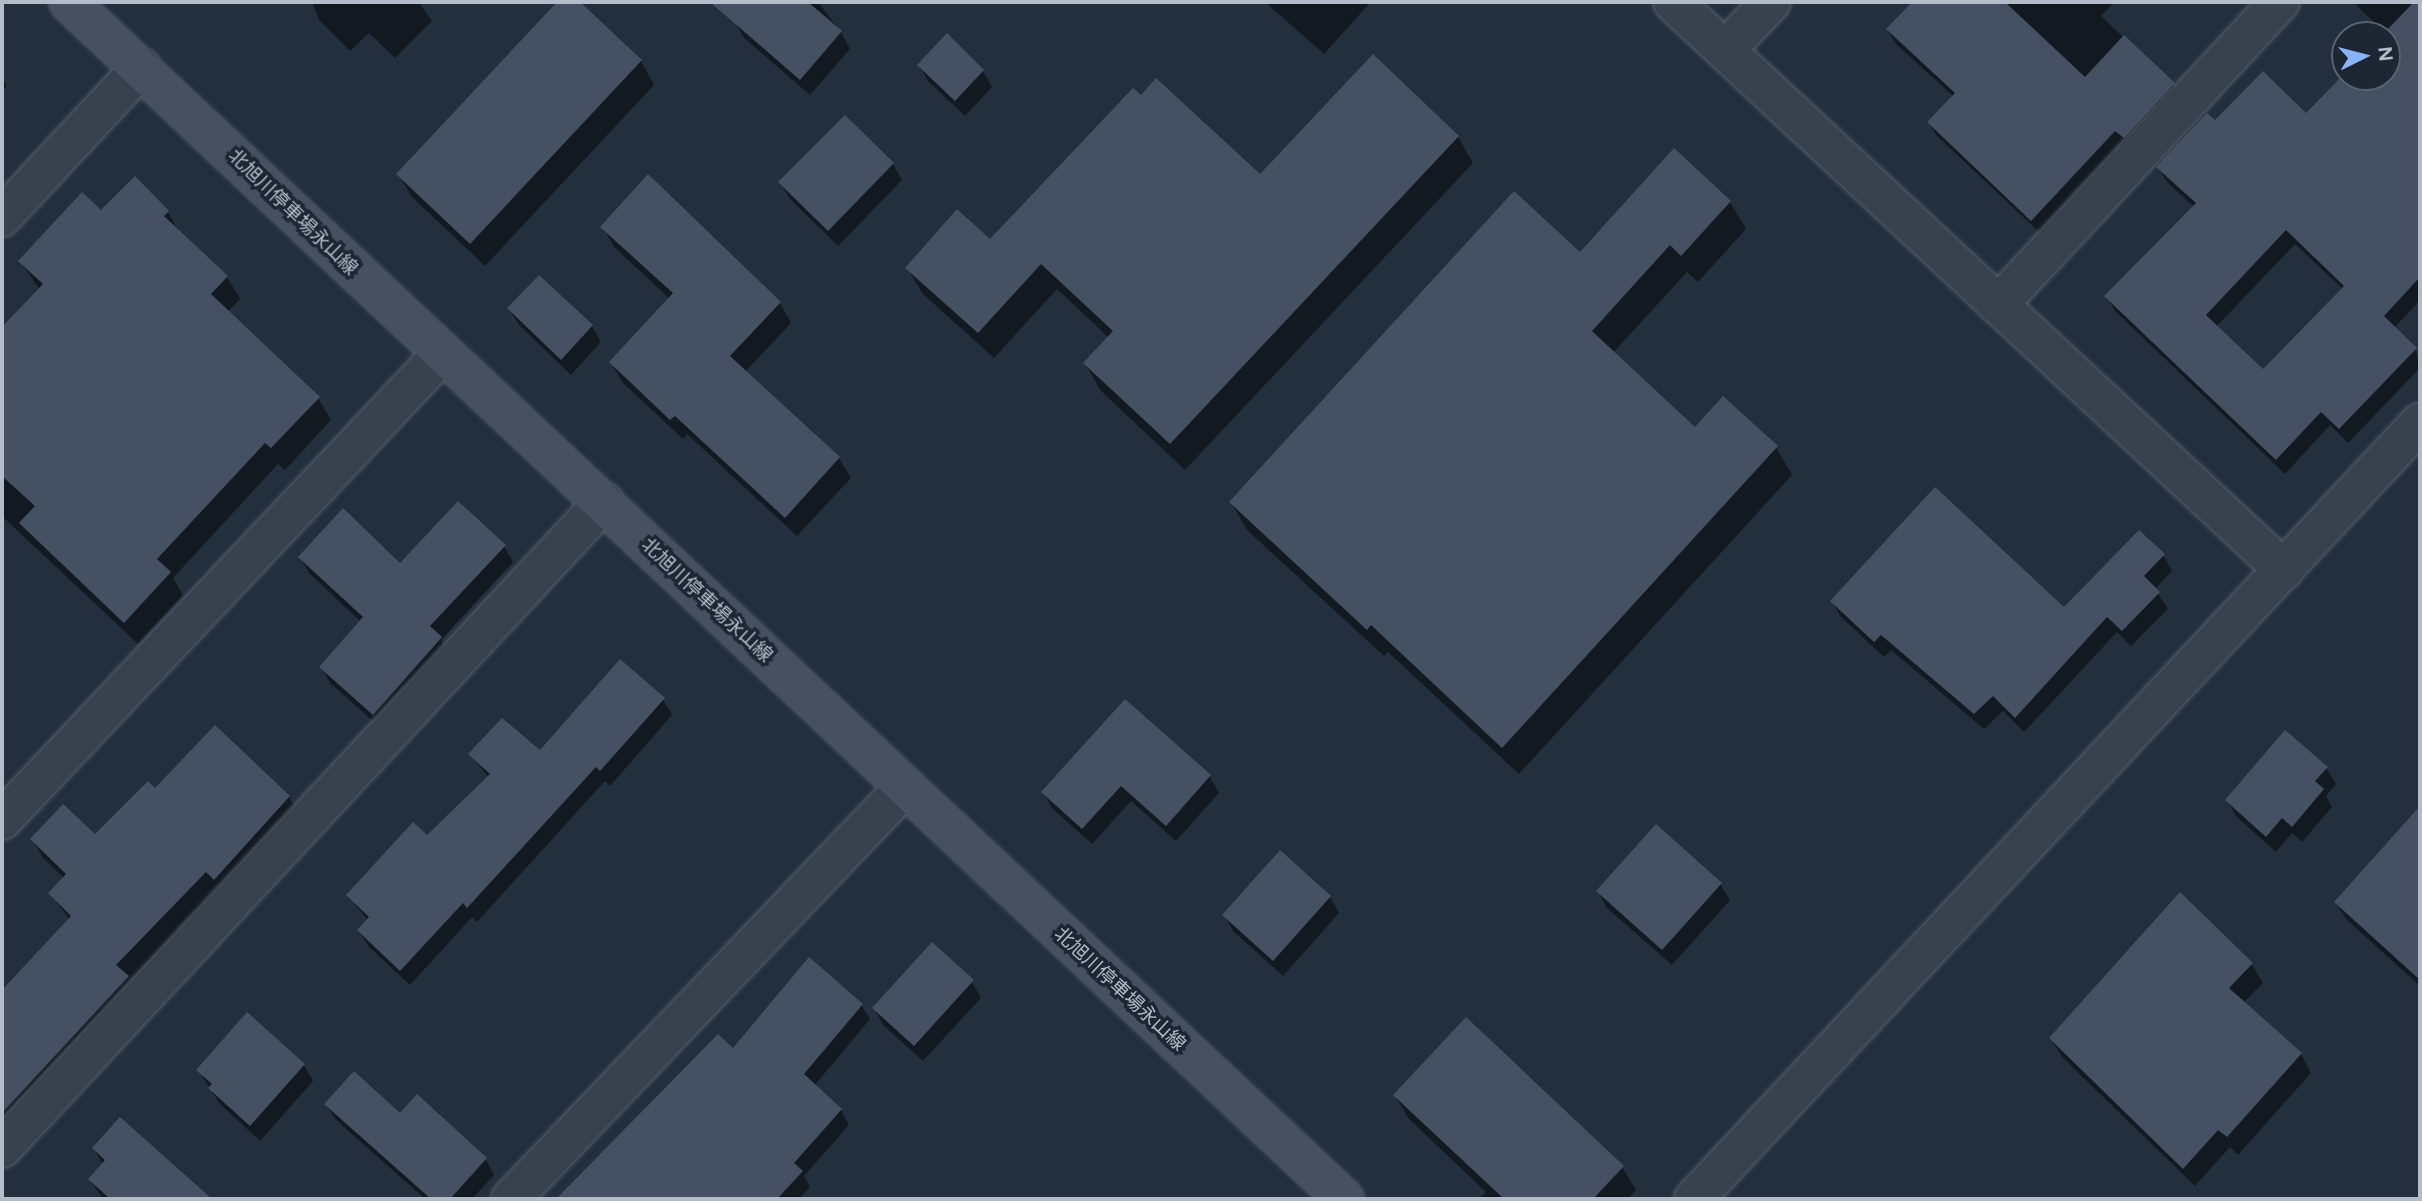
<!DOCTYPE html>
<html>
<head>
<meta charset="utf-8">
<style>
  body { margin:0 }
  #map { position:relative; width:2422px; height:1201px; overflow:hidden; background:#242f3e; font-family:Figtree,"Noto Sans JP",sans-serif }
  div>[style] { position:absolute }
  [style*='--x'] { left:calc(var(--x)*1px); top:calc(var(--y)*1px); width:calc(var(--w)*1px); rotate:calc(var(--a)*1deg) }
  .shadow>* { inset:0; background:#0007 }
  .building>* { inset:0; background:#455162 }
  .roads { filter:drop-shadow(0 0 2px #565f6c) drop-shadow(0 0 2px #565f6c) }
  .minor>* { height:38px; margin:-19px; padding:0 19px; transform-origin:19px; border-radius:19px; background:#38414e }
  .secondary>* { height:38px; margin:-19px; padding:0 19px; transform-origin:19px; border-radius:19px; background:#465061 }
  span { translate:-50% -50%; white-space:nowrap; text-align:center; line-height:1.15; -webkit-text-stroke:7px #1d2633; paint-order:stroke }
  .street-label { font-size:19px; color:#b4bcc9 }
  .frame { position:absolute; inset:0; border:4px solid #b4bcc9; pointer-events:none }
  .north { position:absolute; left:2331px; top:21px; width:70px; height:70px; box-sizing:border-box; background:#1d2633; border:2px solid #59626f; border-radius:50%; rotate:84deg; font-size:19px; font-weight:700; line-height:28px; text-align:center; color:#b4bcc9 }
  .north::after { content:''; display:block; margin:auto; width:24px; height:32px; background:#8ab4f8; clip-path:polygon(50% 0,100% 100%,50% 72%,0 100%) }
</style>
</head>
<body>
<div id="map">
  <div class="shadow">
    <div style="clip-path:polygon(312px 2px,419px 2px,432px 21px,395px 58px,369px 33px,350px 51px,319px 20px)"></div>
    <div style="clip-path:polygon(559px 2px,578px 2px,641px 61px,654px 85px,485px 266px,412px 197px,398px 174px)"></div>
    <div style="clip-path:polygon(753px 2px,818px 2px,841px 32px,850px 49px,810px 95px,744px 38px,735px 22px)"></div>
    <div style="clip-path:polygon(1265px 2px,1371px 2px,1324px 54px)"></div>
    <div style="clip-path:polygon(1914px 2px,2115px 2px,2101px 16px,2173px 84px,2181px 98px,2040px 233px,1937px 136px,1929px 123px,1954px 97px,1896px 44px,1888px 30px)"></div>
    <div style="clip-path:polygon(evenodd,2353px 2px,2420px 2px,2420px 300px,2394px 328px,2416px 350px,2420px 368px,2348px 443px,2330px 425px,2285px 474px,2115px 311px,2106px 296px,2194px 207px,2167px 182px,2158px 167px,2215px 123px,2307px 116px,2345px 76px,2387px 77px,2387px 35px,2353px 2px,2295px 244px,2343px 289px,2263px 371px,2216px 327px,2295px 244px)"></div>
    <div style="clip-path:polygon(947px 35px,983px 71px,992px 87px,965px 116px,928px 81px,919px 65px)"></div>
    <div style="clip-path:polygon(2px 77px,7px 86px,2px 92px)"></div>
    <div style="clip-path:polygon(1458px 137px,1473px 163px,1185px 470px,1100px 390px,1085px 363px,1109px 338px,1057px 289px,994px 358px,923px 294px,907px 268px,990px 242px,1260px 176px)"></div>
    <div style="clip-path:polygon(893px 164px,902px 180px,838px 246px,790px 199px,780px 183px)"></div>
    <div style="clip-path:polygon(1730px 202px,1746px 229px,1698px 282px,1687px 272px,1613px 353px,1695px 429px,1776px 447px,1792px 475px,1519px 774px,1388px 652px,1384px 656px,1247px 530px,1231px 502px,1580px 255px)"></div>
    <div style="clip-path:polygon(168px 212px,180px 234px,227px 277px,240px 299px,227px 312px,318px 398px,331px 420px,285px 470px,278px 464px,173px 578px,183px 595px,138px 644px,4px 518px,2px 521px,2px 330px,40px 290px,20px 261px,101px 213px)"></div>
    <div style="clip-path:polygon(603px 227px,780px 303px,791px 323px,745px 372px,839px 458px,851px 478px,797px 536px,687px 434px,683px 439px,622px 382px,611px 362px,670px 299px,614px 247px)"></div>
    <div style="clip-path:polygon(509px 309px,592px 326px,601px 342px,571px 375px,519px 325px)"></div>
    <div style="clip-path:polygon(504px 546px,513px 562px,441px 640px,450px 655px,383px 730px,330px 683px,321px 667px,361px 622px,309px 573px,300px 557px,400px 565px)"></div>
    <div style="clip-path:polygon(2163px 555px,2172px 571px,2155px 589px,2168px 609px,2131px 646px,2117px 632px,2024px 732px,2003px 711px,1984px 729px,1891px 650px,1884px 657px,1841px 617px,1832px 601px,2064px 609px)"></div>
    <div style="clip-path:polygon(663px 699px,672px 715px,610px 786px,605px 781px,477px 922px,472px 917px,410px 985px,368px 946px,359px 931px,368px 921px,348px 895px,427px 838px,489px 778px,471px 755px,540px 753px)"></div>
    <div style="clip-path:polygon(1125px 701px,1210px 777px,1219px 793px,1176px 841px,1131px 801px,1092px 844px,1052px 808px,1043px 792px)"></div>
    <div style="clip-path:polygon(2326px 768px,2336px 784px,2326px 796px,2332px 807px,2302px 842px,2292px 833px,2276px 852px,2236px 816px,2227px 800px)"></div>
    <div style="clip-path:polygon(155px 791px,289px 797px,300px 816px,218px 890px,130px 981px,139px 997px,2px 1143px,2px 993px,70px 920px,50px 893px,64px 878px,43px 858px,32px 839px,95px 837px)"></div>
    <div style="clip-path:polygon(2420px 809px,2420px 986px,2346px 919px,2336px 903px)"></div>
    <div style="clip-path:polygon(1720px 884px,1730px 900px,1672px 965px,1607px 908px,1598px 891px)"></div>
    <div style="clip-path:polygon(2180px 894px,2252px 965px,2263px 983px,2243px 1003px,2301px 1054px,2311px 1073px,2238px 1155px,2230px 1147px,2195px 1186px,2062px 1057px,2051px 1039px)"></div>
    <div style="clip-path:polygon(1330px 897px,1339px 913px,1283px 976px,1233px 931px,1224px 915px)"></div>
    <div style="clip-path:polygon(972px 982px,981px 998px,923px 1061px,883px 1025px,874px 1008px)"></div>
    <div style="clip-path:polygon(861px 1005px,870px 1019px,814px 1086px,841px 1110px,849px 1125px,804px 1176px,810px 1187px,799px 1199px,559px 1199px,718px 1037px,733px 1050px)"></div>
    <div style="clip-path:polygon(304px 1065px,313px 1081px,260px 1141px,220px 1104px,198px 1070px)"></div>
    <div style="clip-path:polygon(1395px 1096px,1622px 1167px,1636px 1190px,1628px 1199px,1479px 1199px,1486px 1192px,1409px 1119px)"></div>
    <div style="clip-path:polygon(326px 1104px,401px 1115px,486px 1160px,494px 1175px,472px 1199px,425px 1199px,335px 1119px)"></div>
    <div style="clip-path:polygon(94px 1149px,198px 1189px,204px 1199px,103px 1199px,90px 1180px,103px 1165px)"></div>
  </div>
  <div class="building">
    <div style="clip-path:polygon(557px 2px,580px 2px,642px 60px,470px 244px,396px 174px)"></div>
    <div style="clip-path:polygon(710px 2px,808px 2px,842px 31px,800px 80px)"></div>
    <div style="clip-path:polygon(1912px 2px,2005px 2px,2085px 77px,2124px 35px,2175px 83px,2124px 138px,2115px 131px,2031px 221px,1927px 122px,1955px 93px,1886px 29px)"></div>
    <div style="clip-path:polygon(evenodd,2414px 2px,2420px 2px,2420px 277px,2384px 316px,2417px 348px,2339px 429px,2321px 412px,2276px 460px,2104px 296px,2196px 203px,2156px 167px,2207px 113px,2215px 120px,2263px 71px,2306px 113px,2345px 73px,2345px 77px,2387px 77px,2387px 35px,2382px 35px,2414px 2px,2286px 230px,2344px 286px,2263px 369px,2206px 315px,2286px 230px)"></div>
    <div style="clip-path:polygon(947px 33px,984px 70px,955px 101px,917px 65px)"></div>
    <div style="clip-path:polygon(1373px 54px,1459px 136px,1170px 444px,1083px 363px,1113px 331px,1041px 264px,978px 333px,905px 268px,957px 209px,990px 239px,1133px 88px,1141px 95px,1156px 78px,1260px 174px)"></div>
    <div style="clip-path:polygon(845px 115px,894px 163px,828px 231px,778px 182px)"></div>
    <div style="clip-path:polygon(1674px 148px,1731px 201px,1681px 256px,1670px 245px,1592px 331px,1695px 427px,1723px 396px,1778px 446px,1502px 748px,1371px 625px,1367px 630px,1229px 502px,1514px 191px,1580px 252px)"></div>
    <div style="clip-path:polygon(648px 174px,781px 302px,730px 356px,840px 457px,785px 518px,675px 416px,670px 420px,609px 362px,673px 293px,600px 227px)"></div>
    <div style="clip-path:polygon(135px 176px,169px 211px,164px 216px,228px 276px,211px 294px,320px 397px,271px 448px,265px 443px,157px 559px,171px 572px,124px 623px,19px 523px,35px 506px,2px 476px,2px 327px,43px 284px,18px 261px,82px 192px,101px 210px)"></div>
    <div style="clip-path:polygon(539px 275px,593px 325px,561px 360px,507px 308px)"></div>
    <div style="clip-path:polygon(1935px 487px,2064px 607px,2139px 530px,2165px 554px,2144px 576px,2160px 592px,2122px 631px,2107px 617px,2015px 718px,1993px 696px,1974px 714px,1881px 635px,1874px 642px,1830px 601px)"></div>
    <div style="clip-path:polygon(458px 501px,506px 545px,430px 626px,442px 637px,373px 715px,319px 667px,363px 617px,298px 557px,343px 508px,400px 563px)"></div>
    <div style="clip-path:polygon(620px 659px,665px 698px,600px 771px,596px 767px,467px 908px,463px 903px,400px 971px,357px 930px,369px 917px,346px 895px,413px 822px,427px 835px,490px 774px,468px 754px,502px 718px,540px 750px)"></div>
    <div style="clip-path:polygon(1125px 699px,1211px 775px,1166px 826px,1121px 786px,1082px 829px,1041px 792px)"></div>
    <div style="clip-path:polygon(215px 725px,290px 796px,214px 880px,206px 872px,116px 965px,129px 976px,2px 1113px,2px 990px,71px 916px,48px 893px,66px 874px,30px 839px,63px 804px,95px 834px,148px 781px,155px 788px)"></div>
    <div style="clip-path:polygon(2285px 730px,2328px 767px,2315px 781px,2324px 789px,2292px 827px,2282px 818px,2266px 837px,2225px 800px)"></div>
    <div style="clip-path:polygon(2420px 806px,2420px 980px,2334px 902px)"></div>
    <div style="clip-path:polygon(1656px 824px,1722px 883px,1662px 950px,1596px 891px)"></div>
    <div style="clip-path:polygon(1280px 850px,1331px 896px,1273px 961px,1222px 915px)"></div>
    <div style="clip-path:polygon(2180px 892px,2253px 963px,2229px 988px,2302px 1053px,2227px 1137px,2218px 1130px,2183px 1169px,2049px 1038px)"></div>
    <div style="clip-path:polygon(932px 942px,974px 980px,914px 1046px,872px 1008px)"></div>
    <div style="clip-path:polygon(809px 957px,863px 1004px,804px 1074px,842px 1109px,794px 1163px,803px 1171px,777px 1199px,556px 1199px,718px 1034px,733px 1048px)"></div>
    <div style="clip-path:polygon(247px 1012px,305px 1064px,250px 1126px,208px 1088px,212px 1084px,196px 1070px)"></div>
    <div style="clip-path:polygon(1466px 1017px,1624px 1166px,1593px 1199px,1504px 1199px,1393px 1095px)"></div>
    <div style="clip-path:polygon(354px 1071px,400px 1113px,417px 1094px,487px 1158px,450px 1199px,431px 1199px,324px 1104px)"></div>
    <div style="clip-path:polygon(120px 1117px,212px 1199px,110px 1199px,88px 1179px,105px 1160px,92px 1148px)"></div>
  </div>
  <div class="roads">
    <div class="minor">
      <div style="--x:1673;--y:2;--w:834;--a:42.91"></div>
      <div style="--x:1725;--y:50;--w:66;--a:-46.2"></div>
      <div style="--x:2;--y:217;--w:204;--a:-47"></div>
      <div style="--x:1998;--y:305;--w:414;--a:-47.1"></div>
      <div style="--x:2;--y:820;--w:641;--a:-46.64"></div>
      <div style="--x:2;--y:1148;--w:883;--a:-47.02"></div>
      <div style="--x:511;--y:1199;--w:570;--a:-46.28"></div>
      <div style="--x:1694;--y:1199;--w:1063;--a:-46.91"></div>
    </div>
    <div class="secondary">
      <div style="--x:69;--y:2;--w:1749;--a:43.19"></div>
    </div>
  </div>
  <div class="street-label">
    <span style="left:293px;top:212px;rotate:44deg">北旭川停車場永山線</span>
    <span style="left:707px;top:600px;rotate:43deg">北旭川停車場永山線</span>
    <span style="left:1120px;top:989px;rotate:43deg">北旭川停車場永山線</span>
  </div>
  <div class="frame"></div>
  <div class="north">N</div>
</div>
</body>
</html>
